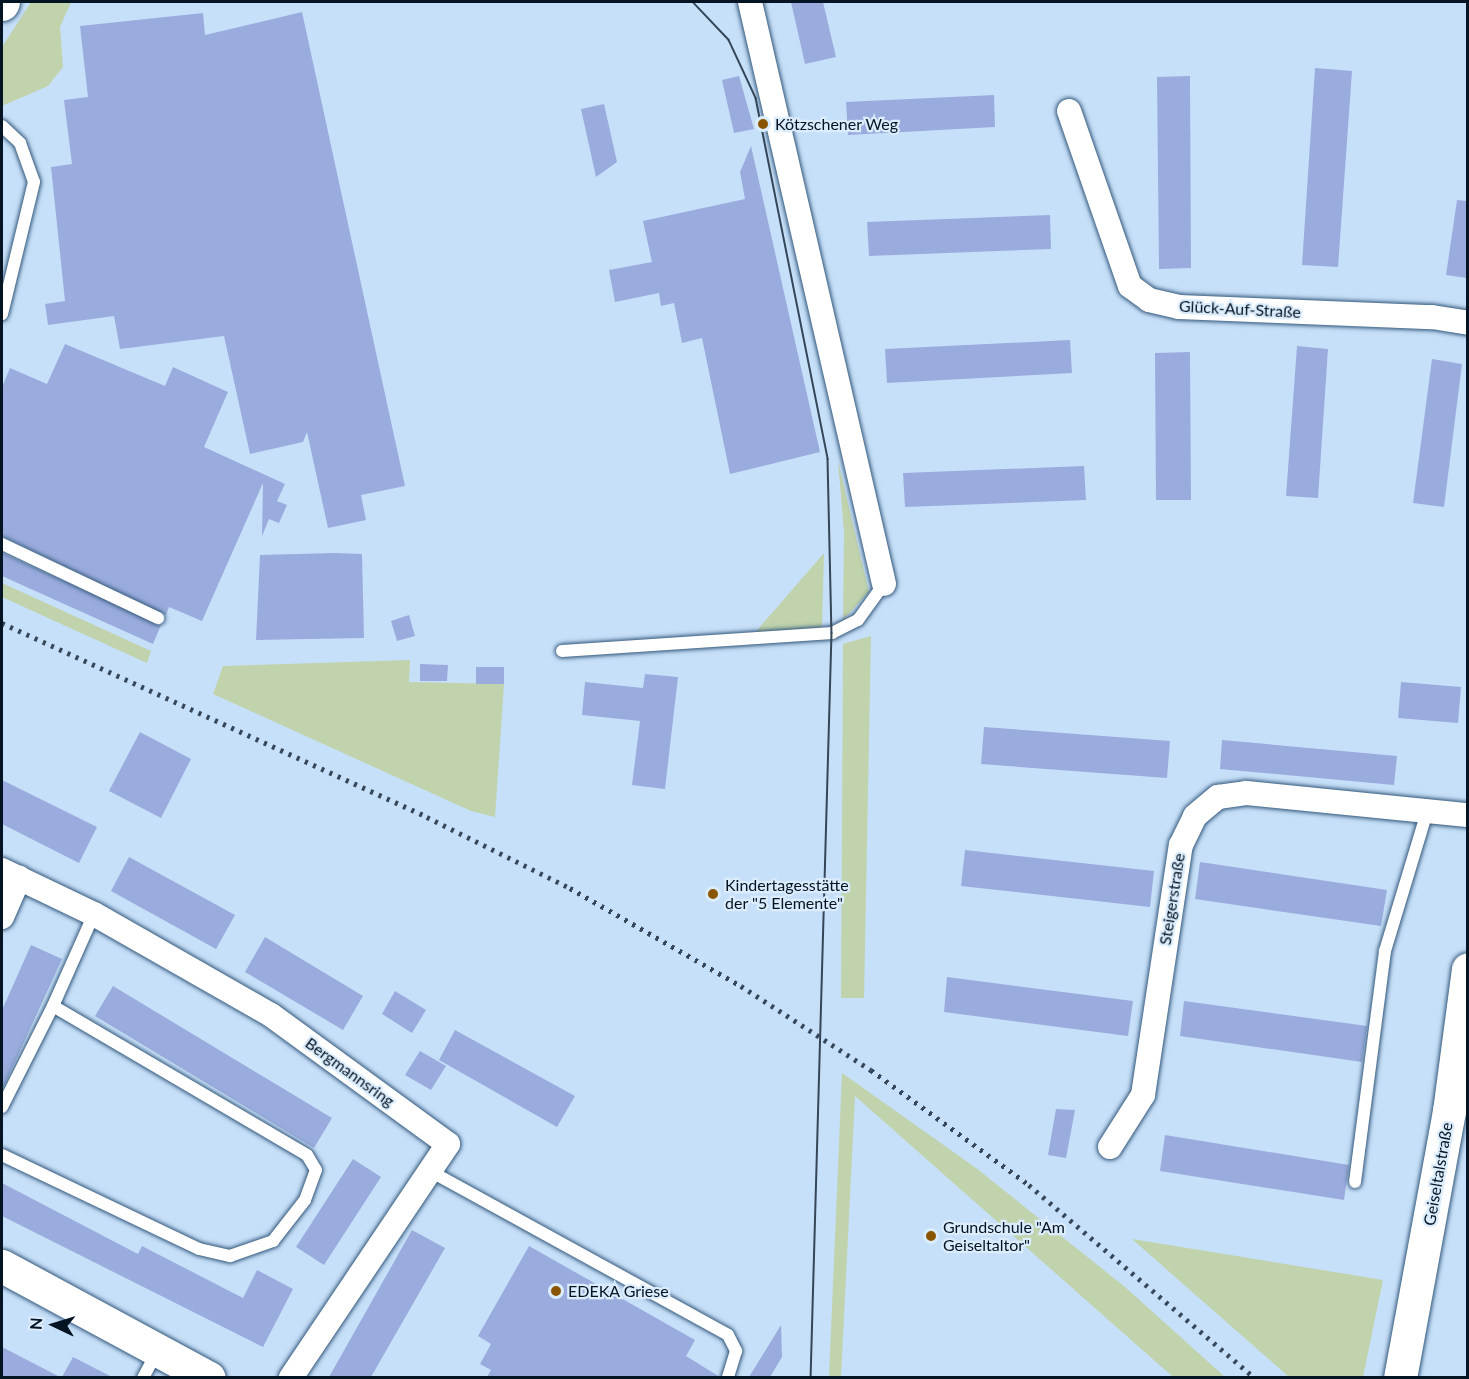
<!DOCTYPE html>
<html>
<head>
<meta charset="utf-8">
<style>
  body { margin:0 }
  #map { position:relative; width:1469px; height:1379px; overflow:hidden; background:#c7e0f9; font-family:Lato,sans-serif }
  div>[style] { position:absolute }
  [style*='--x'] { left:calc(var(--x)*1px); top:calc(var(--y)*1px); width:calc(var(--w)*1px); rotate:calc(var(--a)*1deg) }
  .green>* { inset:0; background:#c0d3ac }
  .building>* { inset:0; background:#9aacdd }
  .roads { filter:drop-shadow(0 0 2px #33587c) drop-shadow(0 0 2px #33587c) }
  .lane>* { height:12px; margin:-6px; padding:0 6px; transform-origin:6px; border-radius:6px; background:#fff }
  .street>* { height:24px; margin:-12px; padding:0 12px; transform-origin:12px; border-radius:12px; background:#fff }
  .secondary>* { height:33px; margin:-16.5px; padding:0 16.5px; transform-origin:16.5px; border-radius:16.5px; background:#fff }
  .tram>* { height:1.5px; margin:-0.75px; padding:0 0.75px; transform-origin:0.75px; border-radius:0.75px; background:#344657 }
  .rail>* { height:4.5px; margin-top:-2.25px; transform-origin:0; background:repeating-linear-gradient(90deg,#344657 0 3px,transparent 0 9px) }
  .dots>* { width:16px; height:16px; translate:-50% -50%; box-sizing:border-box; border:3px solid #dbecfd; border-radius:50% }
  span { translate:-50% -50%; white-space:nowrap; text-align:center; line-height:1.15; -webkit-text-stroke:4.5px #dbecfd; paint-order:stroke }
  .poi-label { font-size:16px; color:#051422 }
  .left { translate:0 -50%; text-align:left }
  .street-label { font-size:16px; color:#051422 }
  .frame { position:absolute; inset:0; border:3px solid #051422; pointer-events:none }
  .north { position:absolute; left:24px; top:1295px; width:60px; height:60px; -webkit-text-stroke:4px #dbecfd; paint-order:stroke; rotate:274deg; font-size:16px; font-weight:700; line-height:24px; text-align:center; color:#051422 }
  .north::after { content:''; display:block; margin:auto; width:21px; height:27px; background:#051422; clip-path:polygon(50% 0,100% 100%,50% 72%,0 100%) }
</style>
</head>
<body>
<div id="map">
  <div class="green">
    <div style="clip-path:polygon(31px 2px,71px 2px,60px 27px,63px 67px,48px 86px,2px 106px,2px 47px)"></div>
    <div style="clip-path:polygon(838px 461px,869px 592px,843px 620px,844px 532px)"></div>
    <div style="clip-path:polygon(824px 553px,822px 627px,753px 635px)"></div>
    <div style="clip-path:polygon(2px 583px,151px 651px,147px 663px,2px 597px)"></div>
    <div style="clip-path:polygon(871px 636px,864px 998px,841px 998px,843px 644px)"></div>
    <div style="clip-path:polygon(410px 660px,409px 682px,504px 684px,495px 817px,471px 811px,213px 694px,223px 666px)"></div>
    <div style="clip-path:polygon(842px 1073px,976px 1168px,1125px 1287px,1225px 1377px,1173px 1377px,855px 1096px,841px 1377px,829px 1377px)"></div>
    <div style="clip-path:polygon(1132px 1239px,1383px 1280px,1363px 1377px,1289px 1377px)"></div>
  </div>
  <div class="building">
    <div style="clip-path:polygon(791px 2px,823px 2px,836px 57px,805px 64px)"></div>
    <div style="clip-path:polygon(302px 12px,405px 486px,361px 495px,366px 520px,328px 528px,307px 432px,303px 442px,250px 454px,224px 336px,120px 349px,114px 316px,48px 325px,45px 304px,65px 301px,51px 167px,72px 164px,64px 100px,88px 97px,80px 26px,203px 13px,205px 35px)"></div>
    <div style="clip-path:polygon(1315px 68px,1352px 71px,1338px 267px,1302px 265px)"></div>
    <div style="clip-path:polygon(739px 76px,754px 129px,734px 133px,722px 80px)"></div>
    <div style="clip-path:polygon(1190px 76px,1191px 268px,1159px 269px,1157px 77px)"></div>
    <div style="clip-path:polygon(994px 95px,995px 127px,848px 135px,846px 102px)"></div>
    <div style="clip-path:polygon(604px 104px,617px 162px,596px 177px,581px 109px)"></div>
    <div style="clip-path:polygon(751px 146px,820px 452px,730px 474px,702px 338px,682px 343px,674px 303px,661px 306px,659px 293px,615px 302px,609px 270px,652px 262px,643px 221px,745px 199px,740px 172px)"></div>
    <div style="clip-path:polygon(1457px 200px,1467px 201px,1467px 278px,1446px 275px)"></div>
    <div style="clip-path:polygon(1050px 215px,1051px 249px,869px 256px,867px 222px)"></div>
    <div style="clip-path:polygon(1070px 340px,1072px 373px,887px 383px,885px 349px)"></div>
    <div style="clip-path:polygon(65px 344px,165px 386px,173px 367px,228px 392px,204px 447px,285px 484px,277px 501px,287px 505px,279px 523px,269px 519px,262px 536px,263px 483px,202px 621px,169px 607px,166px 615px,2px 536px,2px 387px,10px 368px,47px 384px)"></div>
    <div style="clip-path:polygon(1297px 346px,1328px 349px,1318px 498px,1286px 496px)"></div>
    <div style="clip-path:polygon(1190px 352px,1191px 500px,1156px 500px,1155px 353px)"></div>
    <div style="clip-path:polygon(1432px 359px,1462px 364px,1444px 507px,1413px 503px)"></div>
    <div style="clip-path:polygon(1084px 466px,1086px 500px,905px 507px,903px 473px)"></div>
    <div style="clip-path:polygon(2px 553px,161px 625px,153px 644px,2px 576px)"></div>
    <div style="clip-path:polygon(334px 553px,362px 554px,364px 638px,256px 640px,260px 555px)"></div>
    <div style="clip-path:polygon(409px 615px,415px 636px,397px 641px,391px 621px)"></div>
    <div style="clip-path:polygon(420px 664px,448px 665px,447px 681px,420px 681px)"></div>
    <div style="clip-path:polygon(476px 667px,504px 667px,504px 684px,476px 684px)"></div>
    <div style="clip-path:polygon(645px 674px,678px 677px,665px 789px,632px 785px,640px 721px,582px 715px,585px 682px,643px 688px)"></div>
    <div style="clip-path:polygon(1401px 682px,1461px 687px,1458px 723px,1398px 718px)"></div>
    <div style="clip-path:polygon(984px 727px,1170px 741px,1167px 778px,981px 764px)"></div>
    <div style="clip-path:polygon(140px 732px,191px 759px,161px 818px,109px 791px)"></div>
    <div style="clip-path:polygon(1222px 740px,1397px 756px,1394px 785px,1220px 769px)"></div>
    <div style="clip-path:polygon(2px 780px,97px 827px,79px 863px,2px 824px)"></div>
    <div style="clip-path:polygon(965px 850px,1154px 871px,1150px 907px,961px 886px)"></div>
    <div style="clip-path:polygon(129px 857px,235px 915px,216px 949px,111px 891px)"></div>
    <div style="clip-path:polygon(1200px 862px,1387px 890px,1381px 926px,1195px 899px)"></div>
    <div style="clip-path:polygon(265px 937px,363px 996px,343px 1030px,245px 972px)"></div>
    <div style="clip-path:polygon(31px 945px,62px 959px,2px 1090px,2px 1010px)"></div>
    <div style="clip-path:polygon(947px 977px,1133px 1001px,1128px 1036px,944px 1012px)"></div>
    <div style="clip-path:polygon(113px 986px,332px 1118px,314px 1148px,95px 1016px)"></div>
    <div style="clip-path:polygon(395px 991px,426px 1010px,412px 1033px,382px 1014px)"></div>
    <div style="clip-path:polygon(1184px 1001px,1367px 1026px,1362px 1062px,1180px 1036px)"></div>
    <div style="clip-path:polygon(455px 1030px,575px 1096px,557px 1127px,439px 1060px)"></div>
    <div style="clip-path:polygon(420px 1051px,446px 1066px,431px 1090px,405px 1075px)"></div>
    <div style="clip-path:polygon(1056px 1109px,1075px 1110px,1066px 1158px,1048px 1155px)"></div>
    <div style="clip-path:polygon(1165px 1135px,1349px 1165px,1344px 1200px,1160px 1171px)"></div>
    <div style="clip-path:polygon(353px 1159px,381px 1177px,324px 1265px,296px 1247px)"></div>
    <div style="clip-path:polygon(2px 1183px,138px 1254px,142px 1246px,243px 1298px,257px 1270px,293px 1289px,263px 1347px,2px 1216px)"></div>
    <div style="clip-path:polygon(412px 1230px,445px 1248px,414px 1302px,371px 1377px,329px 1377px)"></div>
    <div style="clip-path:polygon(529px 1246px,695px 1340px,686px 1356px,720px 1377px,487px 1377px,491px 1370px,480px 1364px,491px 1344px,478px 1336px)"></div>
    <div style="clip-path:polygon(781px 1325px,782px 1357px,770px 1377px,749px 1377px)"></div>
    <div style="clip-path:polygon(2px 1347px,60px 1377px,2px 1377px)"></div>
    <div style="clip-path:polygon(73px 1357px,112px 1377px,62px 1377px)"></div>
  </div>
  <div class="roads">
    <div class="lane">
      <div style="--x:2;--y:126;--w:25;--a:43"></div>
      <div style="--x:20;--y:143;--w:41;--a:70.3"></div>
      <div style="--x:34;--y:182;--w:136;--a:103.6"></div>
      <div style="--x:2;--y:544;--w:173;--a:25.4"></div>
      <div style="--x:562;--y:651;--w:271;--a:-3.8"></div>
      <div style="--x:832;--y:633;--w:29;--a:-27"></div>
      <div style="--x:858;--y:620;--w:44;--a:-54.2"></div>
      <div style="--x:2;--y:1107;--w:113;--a:-63.2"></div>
      <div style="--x:2;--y:1155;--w:218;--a:25.5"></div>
      <div style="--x:199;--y:1249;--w:32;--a:13"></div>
      <div style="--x:230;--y:1256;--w:46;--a:-19.2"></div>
      <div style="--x:273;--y:1241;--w:52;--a:-52"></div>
      <div style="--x:305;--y:1200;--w:32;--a:-70"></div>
      <div style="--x:316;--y:1170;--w:17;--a:-121"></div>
      <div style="--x:307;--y:1155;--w:294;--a:-149.6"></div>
      <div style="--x:53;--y:1006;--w:101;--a:-66"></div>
      <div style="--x:430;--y:1171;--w:340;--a:28.8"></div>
      <div style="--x:728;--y:1335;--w:18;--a:63"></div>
      <div style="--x:736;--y:1351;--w:28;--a:107"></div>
      <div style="--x:1355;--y:1182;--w:233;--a:-82.6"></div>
      <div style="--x:1385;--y:951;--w:145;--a:-73.2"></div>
      <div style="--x:143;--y:1378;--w:30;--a:-62"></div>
    </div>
    <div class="street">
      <div style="--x:750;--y:2;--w:597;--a:77.03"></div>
      <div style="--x:1069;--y:111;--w:185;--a:70.8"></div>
      <div style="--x:1130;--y:286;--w:24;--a:36"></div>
      <div style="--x:1149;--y:300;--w:31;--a:13"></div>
      <div style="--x:1179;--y:307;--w:253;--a:2.3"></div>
      <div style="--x:1432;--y:317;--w:36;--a:9"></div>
      <div style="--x:2;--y:870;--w:102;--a:25.6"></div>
      <div style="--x:94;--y:914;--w:204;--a:29.7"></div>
      <div style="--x:271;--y:1015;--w:219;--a:36.1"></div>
      <div style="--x:448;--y:1144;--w:282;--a:123.9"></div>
      <div style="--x:2;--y:917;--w:43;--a:-66.4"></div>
      <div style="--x:1110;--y:1147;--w:62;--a:-57.6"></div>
      <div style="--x:1143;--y:1095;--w:253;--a:-81.4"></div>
      <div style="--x:1181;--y:845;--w:32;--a:-64"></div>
      <div style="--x:1195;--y:816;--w:30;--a:-40"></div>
      <div style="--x:1218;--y:797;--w:28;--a:-8"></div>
      <div style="--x:1246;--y:793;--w:223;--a:5.7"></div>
    </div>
    <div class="secondary">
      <div style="--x:2;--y:4;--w:2;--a:-63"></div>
      <div style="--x:2;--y:1266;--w:235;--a:28.4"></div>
      <div style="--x:1400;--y:1378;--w:271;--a:-79.6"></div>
      <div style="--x:1449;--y:1111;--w:143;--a:-82.4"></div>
    </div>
  </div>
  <div class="tram">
    <div style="--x:693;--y:2;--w:52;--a:46.5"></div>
    <div style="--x:729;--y:40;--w:64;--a:65"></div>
    <div style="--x:756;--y:98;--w:368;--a:78.7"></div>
    <div style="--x:828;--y:459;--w:174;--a:88.7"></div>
    <div style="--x:832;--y:633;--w:745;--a:91.61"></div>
  </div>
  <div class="rail">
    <div style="--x:2;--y:623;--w:467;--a:24.5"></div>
    <div style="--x:427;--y:817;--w:160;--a:26.4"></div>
    <div style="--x:570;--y:888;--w:197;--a:29.8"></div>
    <div style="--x:741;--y:986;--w:155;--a:32.9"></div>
    <div style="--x:871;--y:1070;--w:195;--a:36"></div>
    <div style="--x:1029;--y:1185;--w:297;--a:40.5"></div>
  </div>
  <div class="dots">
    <div style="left:763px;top:124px;background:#895501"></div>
    <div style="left:713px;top:894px;background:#895501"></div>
    <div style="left:931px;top:1236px;background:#895501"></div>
    <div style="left:556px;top:1291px;background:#895501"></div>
  </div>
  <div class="poi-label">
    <span class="left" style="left:775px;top:124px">Kötzschener Weg</span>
    <span class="left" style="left:725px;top:894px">Kindertagesstätte<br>der "5 Elemente"</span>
    <span class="left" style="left:943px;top:1236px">Grundschule "Am<br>Geiseltaltor"</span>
    <span class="left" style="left:568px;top:1291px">EDEKA Griese</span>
  </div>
  <div class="street-label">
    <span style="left:1240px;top:309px;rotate:3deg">Glück-Auf-Straße</span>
    <span style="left:1172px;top:899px;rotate:-81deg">Steigerstraße</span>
    <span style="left:350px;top:1072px;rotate:36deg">Bergmannsring</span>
    <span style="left:1438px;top:1174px;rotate:-80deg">Geiseltalstraße</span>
  </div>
  <div class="frame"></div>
  <div class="north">N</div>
</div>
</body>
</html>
